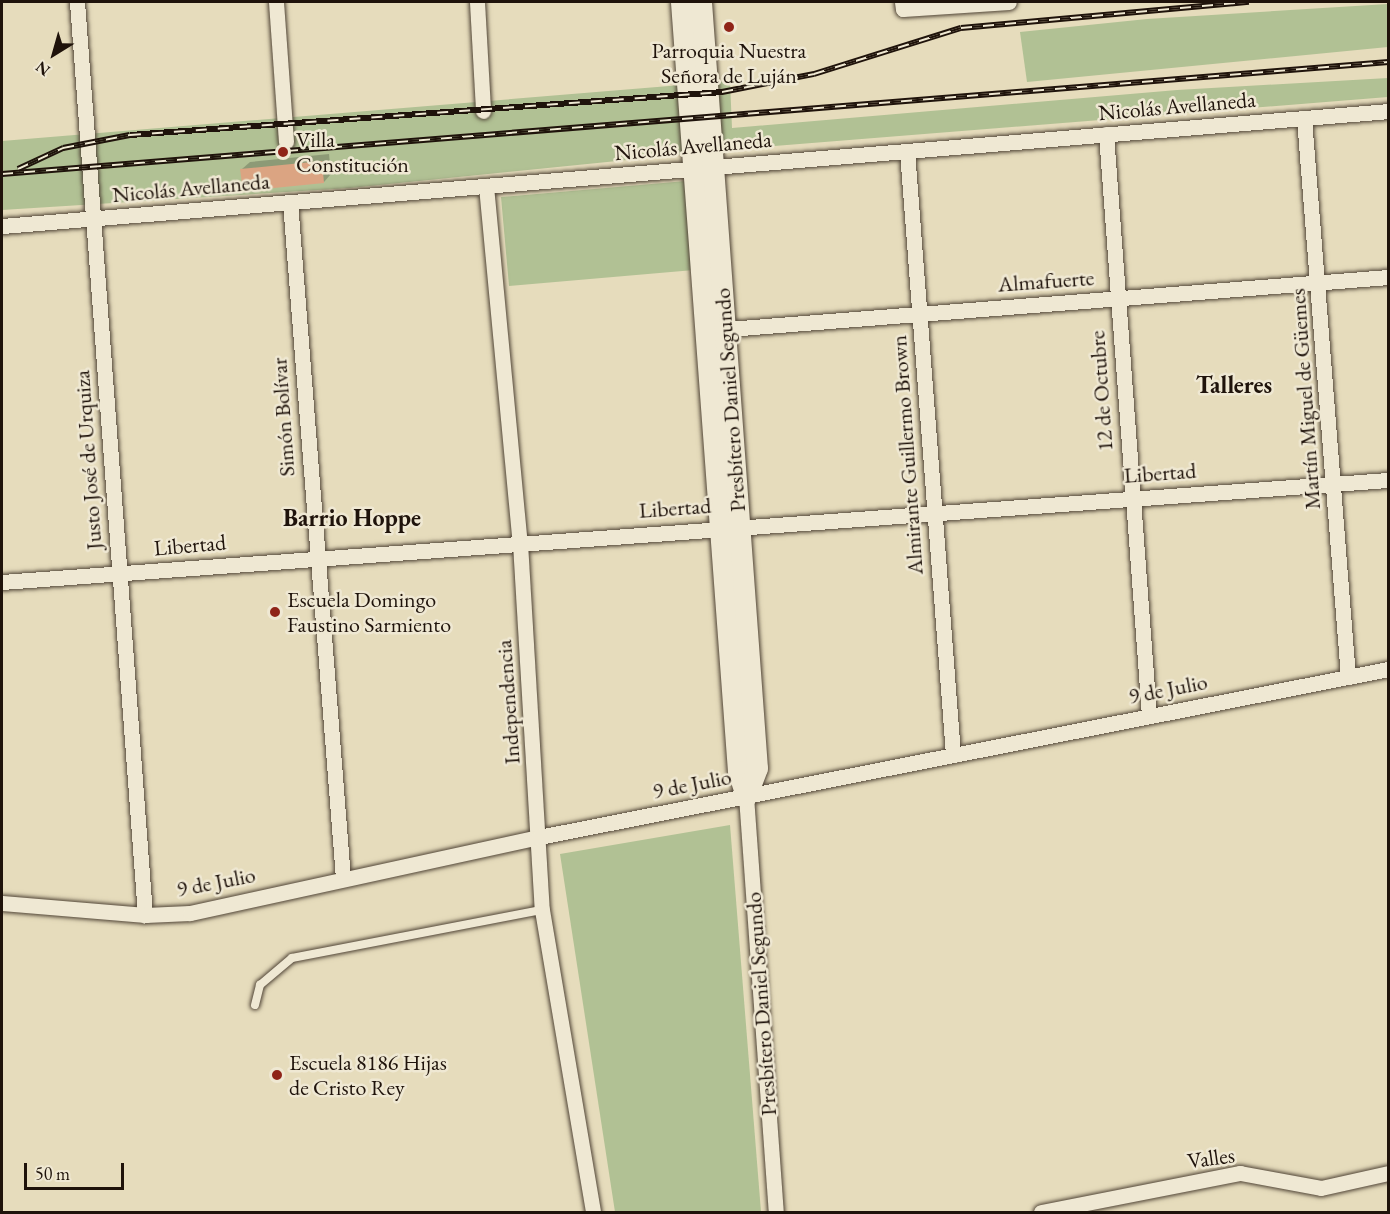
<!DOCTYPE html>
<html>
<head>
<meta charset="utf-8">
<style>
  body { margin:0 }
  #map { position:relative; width:1390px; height:1214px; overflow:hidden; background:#e6dcbc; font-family:"EB Garamond",serif }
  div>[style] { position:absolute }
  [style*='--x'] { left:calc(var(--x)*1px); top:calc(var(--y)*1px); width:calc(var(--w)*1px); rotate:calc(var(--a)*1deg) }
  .green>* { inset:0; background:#b1c194 }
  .shadow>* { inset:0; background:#0003 }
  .building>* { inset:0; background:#dba482 }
  .roads { filter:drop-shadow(0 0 2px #514537) drop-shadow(0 0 2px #514537) }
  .service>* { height:8px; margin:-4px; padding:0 4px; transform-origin:4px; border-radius:4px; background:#efe8d3 }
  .minor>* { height:15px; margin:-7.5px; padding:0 7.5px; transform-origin:7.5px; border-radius:7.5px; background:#efe8d3 }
  .secondary>* { height:21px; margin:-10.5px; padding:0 10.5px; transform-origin:10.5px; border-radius:10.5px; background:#efe8d3 }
  .rail>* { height:6px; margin-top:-3px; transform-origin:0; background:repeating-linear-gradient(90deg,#efe8d3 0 11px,#1f130b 0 22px); box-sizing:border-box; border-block:2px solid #1f130b }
  .dots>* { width:16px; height:16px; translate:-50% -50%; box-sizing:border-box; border:3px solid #efe8d3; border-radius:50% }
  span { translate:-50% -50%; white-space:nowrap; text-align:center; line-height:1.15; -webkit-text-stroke:5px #efe8d3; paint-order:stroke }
  .poi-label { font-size:22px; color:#1f130b }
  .left { translate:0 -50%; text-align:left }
  .street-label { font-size:22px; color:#1f130b }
  .neighbourhood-label { font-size:24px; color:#1f130b; font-weight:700 }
  .frame { position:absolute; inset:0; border:3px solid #1f130b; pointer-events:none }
  .north { position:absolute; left:24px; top:24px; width:60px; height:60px; -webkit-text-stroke:4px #efe8d3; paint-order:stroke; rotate:217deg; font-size:16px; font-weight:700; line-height:24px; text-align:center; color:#1f130b }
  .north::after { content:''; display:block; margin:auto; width:21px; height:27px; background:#1f130b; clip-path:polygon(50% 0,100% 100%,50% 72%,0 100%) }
  .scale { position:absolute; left:24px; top:1163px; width:100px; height:27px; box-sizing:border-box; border:3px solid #1f130b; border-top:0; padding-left:8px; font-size:18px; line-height:21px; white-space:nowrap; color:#1f130b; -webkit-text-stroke:4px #efe8d3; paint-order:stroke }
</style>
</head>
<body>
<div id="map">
  <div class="green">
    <div style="clip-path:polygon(1388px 4px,1388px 47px,1027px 82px,1020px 32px,1147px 19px)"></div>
    <div style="clip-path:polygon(1388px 78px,1388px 97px,736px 149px,350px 188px,2px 210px,2px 141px,730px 81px,732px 128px,1177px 90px)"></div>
    <div style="clip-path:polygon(686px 181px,694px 270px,509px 286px,501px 197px)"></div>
    <div style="clip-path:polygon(730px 825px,761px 1212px,615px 1212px,560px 854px)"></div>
  </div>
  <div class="shadow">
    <div style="clip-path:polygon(329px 154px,331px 174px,324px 182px,242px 169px,250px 162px)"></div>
  </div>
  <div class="building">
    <div style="clip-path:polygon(322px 161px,324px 183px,243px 191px,240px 169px)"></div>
  </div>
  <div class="roads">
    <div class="service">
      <div style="--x:255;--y:1005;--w:21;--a:-76"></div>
      <div style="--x:260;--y:985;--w:42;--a:-40.2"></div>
      <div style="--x:292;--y:958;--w:255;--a:-10.9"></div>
    </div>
    <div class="minor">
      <div style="--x:77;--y:2;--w:916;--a:85.74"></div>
      <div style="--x:276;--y:2;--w:140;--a:85.9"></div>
      <div style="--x:477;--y:2;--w:109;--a:86.8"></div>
      <div style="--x:902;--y:2;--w:7;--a:82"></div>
      <div style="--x:903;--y:9;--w:106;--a:-3.8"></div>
      <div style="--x:1304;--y:118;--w:561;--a:85.5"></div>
      <div style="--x:1106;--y:134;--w:584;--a:85.77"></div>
      <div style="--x:907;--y:151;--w:606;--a:85.64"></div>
      <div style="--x:486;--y:186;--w:359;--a:84.6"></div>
      <div style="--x:520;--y:543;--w:368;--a:86.6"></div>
      <div style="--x:542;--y:910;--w:306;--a:80.4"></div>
      <div style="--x:290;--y:202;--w:679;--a:85.52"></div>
      <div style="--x:2;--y:226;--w:1391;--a:-4.74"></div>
      <div style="--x:715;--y:330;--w:675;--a:-4.5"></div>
      <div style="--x:2;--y:582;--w:1390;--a:-4.21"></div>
      <div style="--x:746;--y:796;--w:417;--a:85.9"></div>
      <div style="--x:2;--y:903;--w:144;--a:4.8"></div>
      <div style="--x:145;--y:915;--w:45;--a:-2.5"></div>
      <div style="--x:190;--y:913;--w:357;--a:-12.3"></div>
      <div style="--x:539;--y:837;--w:865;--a:-11.19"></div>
      <div style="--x:1041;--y:1212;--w:203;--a:-11.1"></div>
      <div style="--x:1240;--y:1173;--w:82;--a:10.5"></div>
      <div style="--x:1321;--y:1188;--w:69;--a:-12.6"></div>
    </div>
    <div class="secondary">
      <div style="--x:681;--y:2;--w:771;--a:85.76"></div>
      <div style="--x:738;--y:771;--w:26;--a:72"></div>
      <div style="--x:701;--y:2;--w:768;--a:85.82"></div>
      <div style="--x:757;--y:768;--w:30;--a:111"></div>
    </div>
  </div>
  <div class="rail">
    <div style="--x:18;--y:169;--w:50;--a:-25"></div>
    <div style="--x:63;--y:148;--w:68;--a:-11"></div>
    <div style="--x:130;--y:135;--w:594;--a:-4.15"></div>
    <div style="--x:722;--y:92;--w:94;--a:-11.1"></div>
    <div style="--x:814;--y:74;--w:154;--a:-17.4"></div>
    <div style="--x:961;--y:28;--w:289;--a:-5.2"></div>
    <div style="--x:2;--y:174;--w:1391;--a:-4.62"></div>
  </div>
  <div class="dots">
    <div style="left:729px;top:27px;background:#8f2418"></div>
    <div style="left:283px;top:152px;background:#8f2418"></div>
    <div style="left:275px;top:612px;background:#8f2418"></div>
    <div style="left:277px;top:1075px;background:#8f2418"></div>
  </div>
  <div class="poi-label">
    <span style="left:729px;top:63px">Parroquia Nuestra<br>Señora de Luján</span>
    <span class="left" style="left:296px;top:152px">Villa<br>Constitución</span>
    <span class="left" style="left:287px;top:612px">Escuela Domingo<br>Faustino Sarmiento</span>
    <span class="left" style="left:289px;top:1075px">Escuela 8186 Hijas<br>de Cristo Rey</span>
  </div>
  <div class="street-label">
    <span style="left:1177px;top:106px;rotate:-5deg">Nicolás Avellaneda</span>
    <span style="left:693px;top:146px;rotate:-5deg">Nicolás Avellaneda</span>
    <span style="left:191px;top:188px;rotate:-5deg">Nicolás Avellaneda</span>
    <span style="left:1046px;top:281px;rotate:-4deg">Almafuerte</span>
    <span style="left:1101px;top:391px;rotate:-94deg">12 de Octubre</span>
    <span style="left:1305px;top:399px;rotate:-94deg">Martín Miguel de Güemes</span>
    <span style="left:730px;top:400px;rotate:-94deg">Presbítero Daniel Segundo</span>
    <span style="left:283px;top:417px;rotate:-94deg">Simón Bolívar</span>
    <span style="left:907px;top:455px;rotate:-94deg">Almirante Guillermo Brown</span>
    <span style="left:88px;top:460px;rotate:-94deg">Justo José de Urquiza</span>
    <span style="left:1160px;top:473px;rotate:-4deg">Libertad</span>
    <span style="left:675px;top:508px;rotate:-4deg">Libertad</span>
    <span style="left:190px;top:545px;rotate:-5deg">Libertad</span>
    <span style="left:1168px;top:689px;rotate:-11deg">9 de Julio</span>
    <span style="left:508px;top:702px;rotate:-94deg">Independencia</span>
    <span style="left:692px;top:784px;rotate:-11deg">9 de Julio</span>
    <span style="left:216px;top:882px;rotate:-11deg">9 de Julio</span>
    <span style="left:761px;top:1004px;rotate:-94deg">Presbítero Daniel Segundo</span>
    <span style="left:1211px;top:1158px;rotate:-8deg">Valles</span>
  </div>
  <div class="neighbourhood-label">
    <span style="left:1234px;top:385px">Talleres</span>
    <span style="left:352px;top:518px">Barrio Hoppe</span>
  </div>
  <div class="frame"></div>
  <div class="north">N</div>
  <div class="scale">50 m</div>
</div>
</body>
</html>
